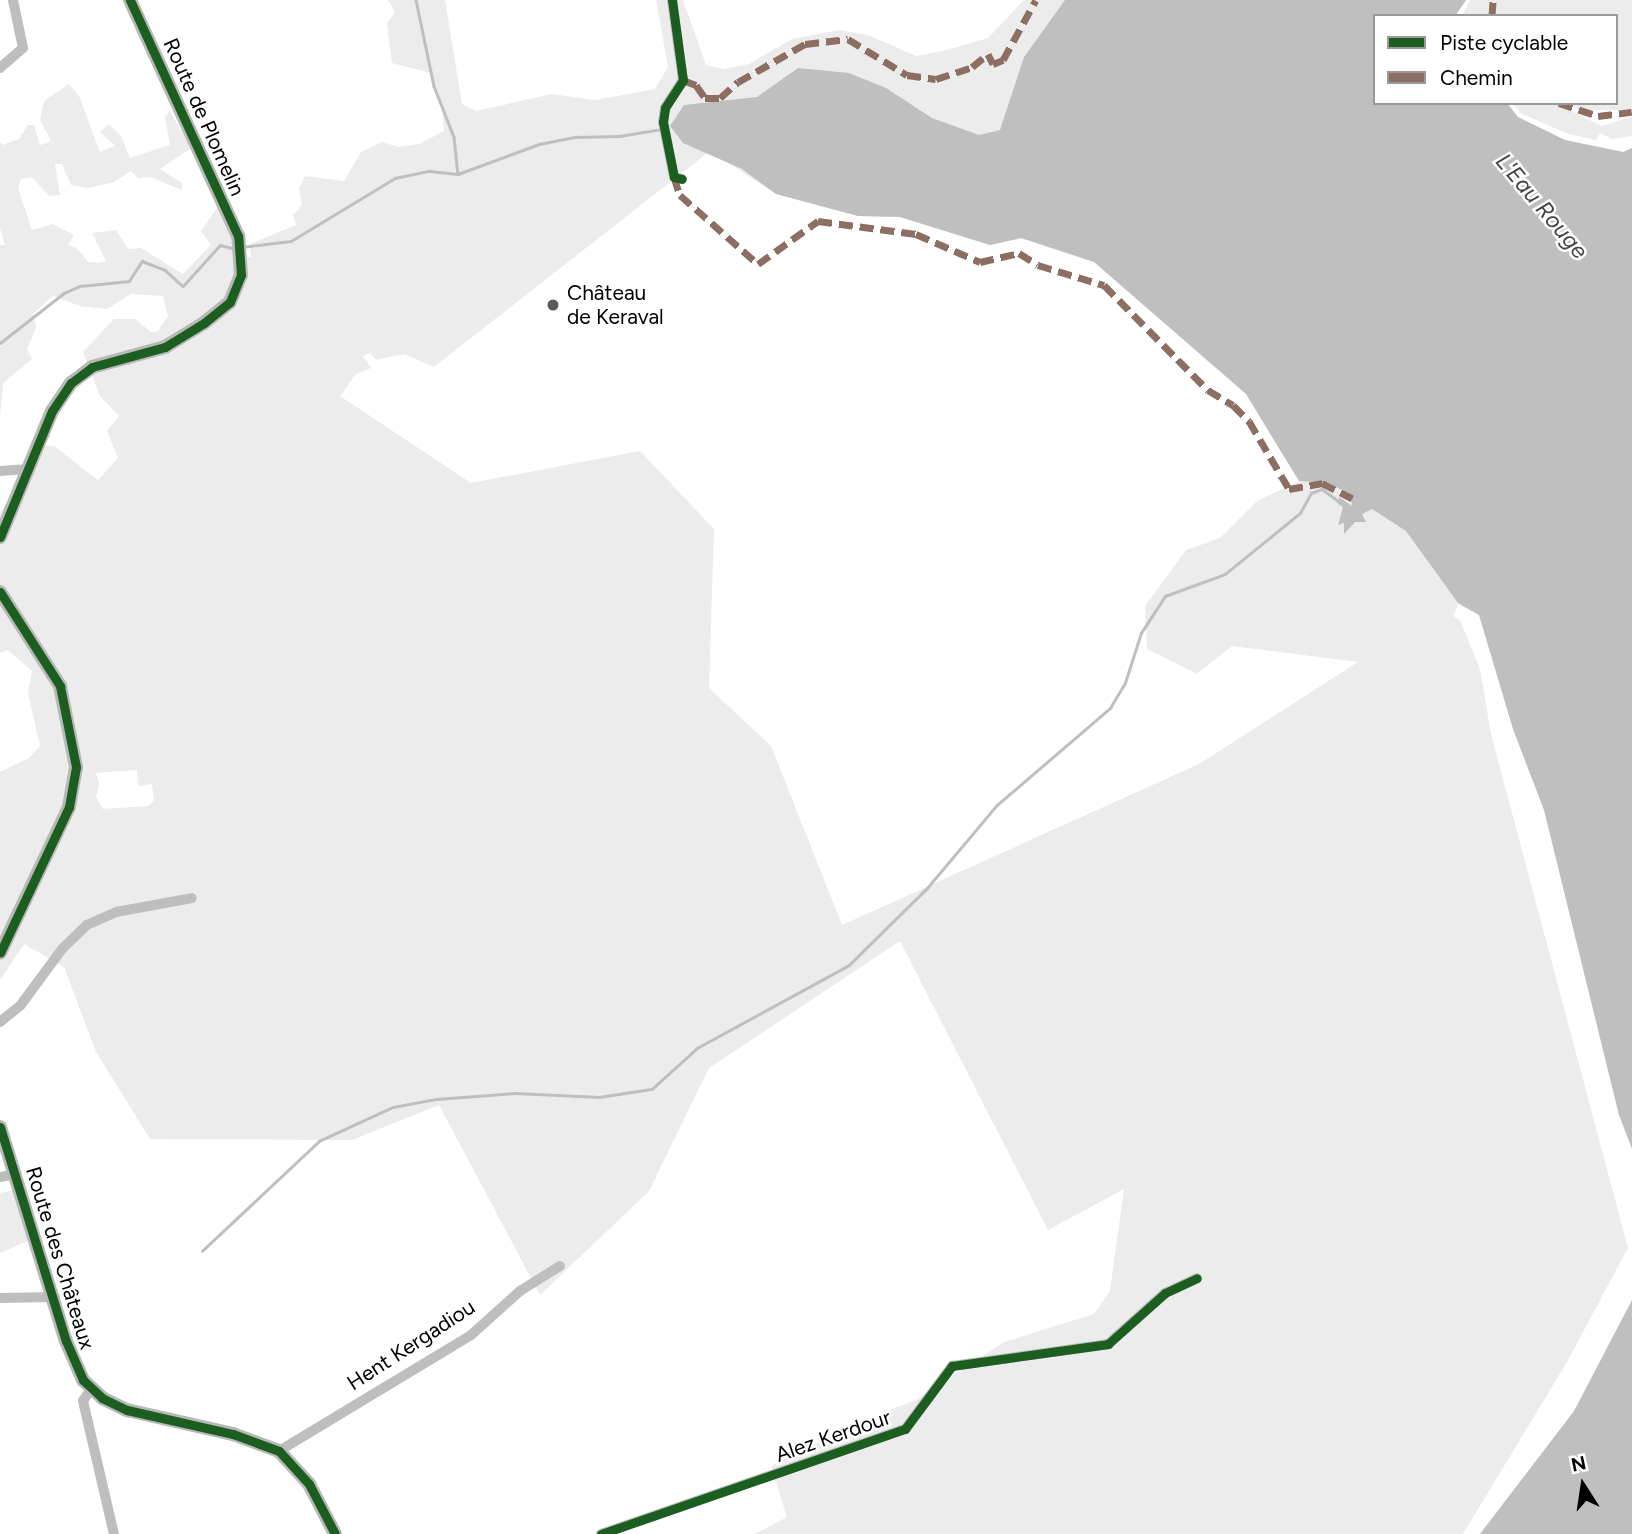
<!DOCTYPE html>
<html>
<head>
<meta charset="utf-8">
<style>
  body { margin:0 }
  #map { position:relative; width:1632px; height:1534px; overflow:hidden; background:#fff; font-family:Figtree,sans-serif }
  div>[style] { position:absolute }
  [style*='--x'] { left:calc(var(--x)*1px); top:calc(var(--y)*1px); width:calc(var(--w)*1px); rotate:calc(var(--a)*1deg) }
  .green>* { inset:0; background:#ececec }
  .water>* { inset:0; background:#bfbfbf }
  .stream>* { height:2.5px; margin:-1.25px; padding:0 1.25px; transform-origin:1.25px; border-radius:1.25px; background:#bfbfbf }
  .street>* { height:10px; margin:-5px; padding:0 5px; transform-origin:5px; border-radius:5px; background:#bebebe }
  .secondary>* { height:14px; margin:-7px; padding:0 7px; transform-origin:7px; border-radius:7px; background:#b8b8b8 }
  .quiet>* { height:7px; margin-top:-3.5px; transform-origin:0; background:repeating-linear-gradient(90deg,#8d6e63 0 14px,transparent 0 21px) }
  .cycleway>* { height:9px; margin:-4.5px; padding:0 4.5px; transform-origin:4.5px; border-radius:4.5px; background:#1b5e20 }
  .dots>* { width:19px; height:19px; translate:-50% -50%; box-sizing:border-box; border:4px solid #fff; border-radius:50% }
  span { translate:-50% -50%; white-space:nowrap; text-align:center; line-height:1.15; -webkit-text-stroke:5px #fff; paint-order:stroke }
  .street-label { font-size:21px; color:#000 }
  .poi-label { font-size:21px; color:#000 }
  .left { translate:0 -50%; text-align:left }
  .water-label { font-size:23px; color:#444; font-style:italic }
  .legend { position:absolute; left:1373px; top:14px; width:245px; height:91px; box-sizing:border-box; background:#fff; border:2px solid #999; margin:0; padding:9px 12px; list-style:none; font-size:21px; color:#000 }
  .legend li { display:flex; align-items:center; gap:14px; height:35px }
  .legend b { width:35px; border:2px solid #999 }
  .north { position:absolute; left:1548px; top:1450px; width:70px; height:70px; -webkit-text-stroke:5px #fff; paint-order:stroke; rotate:348deg; font-size:19px; font-weight:700; line-height:28px; text-align:center; color:#000 }
  .north::after { content:''; display:block; margin:auto; width:24px; height:32px; background:#000; clip-path:polygon(50% 0,100% 100%,50% 72%,0 100%) }
</style>
</head>
<body>
<div id="map">
  <div class="green">
    <div style="clip-path:polygon(evenodd,388px 0,445px 0,462px 104px,476px 111px,552px 94px,595px 100px,655px 89px,668px 67px,656px 0,683px 0,706px 65px,724px 69px,749px 64px,792px 39px,839px 30px,868px 35px,916px 56px,943px 51px,988px 38px,1024px 0,1466px 0,1455px 16px,1375px 16px,1375px 103px,1507px 103px,1518px 117px,1565px 140px,1623px 152px,1632px 148px,1632px 1149px,1619px 1115px,1544px 810px,1513px 729px,1479px 615px,1458px 604px,1453px 616px,1460px 620px,1480px 669px,1491px 734px,1628px 1248px,1567px 1362px,1463px 1534px,755px 1534px,787px 1517px,771px 1466px,861px 1421px,916px 1400px,1004px 1342px,1094px 1314px,1110px 1291px,1124px 1189px,1048px 1230px,900px 941px,709px 1068px,649px 1191px,540px 1295px,439px 1105px,352px 1140px,150px 1139px,96px 1052px,64px 967px,24px 944px,0 980px,0 772px,29px 758px,40px 746px,28px 693px,32px 671px,8px 650px,0 653px,0 513px,44px 446px,54px 446px,98px 480px,118px 458px,107px 431px,119px 416px,100px 396px,83px 352px,114px 319px,135px 319px,151px 332px,158px 331px,168px 316px,163px 296px,131px 294px,107px 309px,80px 306px,53px 296px,33px 314px,36px 328px,27px 349px,32px 359px,3px 383px,0 418px,0 245px,5px 245px,0 228px,0 142px,3px 145px,19px 139px,28px 125px,34px 125px,40px 145px,51px 141px,40px 120px,44px 101px,69px 84px,79px 96px,100px 152px,115px 146px,100px 132px,109px 124px,121px 136px,130px 158px,170px 145px,165px 117px,170px 111px,191px 148px,160px 169px,182px 183px,182px 190px,151px 177px,138px 178px,131px 171px,114px 182px,88px 188px,71px 185px,62px 164px,55px 164px,60px 195px,49px 196px,32px 177px,21px 179px,18px 188px,32px 230px,53px 224px,74px 235px,68px 245px,78px 249px,88px 262px,98px 263px,106px 261px,92px 233px,116px 230px,128px 249px,141px 248px,183px 274px,211px 245px,201px 231px,217px 208px,229px 221px,236px 258px,251px 257px,250px 244px,296px 225px,293px 215px,302px 205px,299px 189px,305px 176px,344px 181px,361px 152px,382px 142px,398px 147px,419px 144px,444px 131px,442px 104px,430px 73px,392px 63px,387px 24px,395px 12px,388px 0,710px 151px,776px 194px,858px 216px,900px 217px,990px 245px,1021px 238px,1094px 262px,1246px 394px,1299px 481px,1257px 501px,1220px 538px,1186px 550px,1145px 606px,1147px 649px,1197px 674px,1232px 646px,1358px 662px,1199px 764px,842px 925px,771px 746px,709px 688px,714px 529px,640px 451px,471px 483px,340px 396px,356px 374px,371px 368px,363px 356px,370px 353px,376px 360px,404px 354px,434px 367px,710px 151px,388px 0,137px 770px,138px 786px,152px 784px,154px 801px,149px 806px,103px 809px,96px 797px,99px 784px,96px 773px,137px 770px)"></div>
    <div style="clip-path:polygon(1470px 0,1632px 0,1632px 110px,1579px 110px,1567px 103px,1616px 103px,1616px 16px,1462px 16px)"></div>
    <div style="clip-path:polygon(1512px 103px,1556px 103px,1601px 126px,1632px 117px,1632px 136px,1612px 139px,1600px 133px,1596px 140px,1568px 134px,1522px 114px)"></div>
    <div style="clip-path:polygon(14px 1190px,30px 1240px,0 1253px,0 1193px)"></div>
  </div>
  <div class="water">
    <div style="clip-path:polygon(1065px 0,1466px 0,1455px 16px,1375px 16px,1375px 103px,1507px 103px,1518px 117px,1565px 140px,1623px 152px,1632px 148px,1632px 1149px,1619px 1115px,1544px 810px,1513px 729px,1479px 615px,1458px 603px,1406px 531px,1372px 509px,1362px 514px,1366px 522px,1355px 522px,1344px 534px,1344px 523px,1338px 525px,1343px 507px,1338px 504px,1339px 497px,1352px 506px,1351px 495px,1329px 483px,1299px 481px,1246px 394px,1094px 262px,1021px 238px,990px 245px,900px 217px,858px 216px,776px 194px,742px 169px,683px 143px,670px 126px,684px 105px,757px 97px,798px 68px,849px 73px,886px 88px,932px 118px,979px 135px,1000px 130px,1024px 57px)"></div>
    <div style="clip-path:polygon(1632px 1300px,1632px 1534px,1480px 1534px,1574px 1411px)"></div>
  </div>
  <div class="stream">
    <div style="--x:416;--y:0;--w:88;--a:78.2"></div>
    <div style="--x:434;--y:86;--w:55;--a:68.6"></div>
    <div style="--x:454;--y:137;--w:37;--a:84"></div>
    <div style="--x:242;--y:247;--w:49;--a:-7"></div>
    <div style="--x:291;--y:241;--w:122;--a:-31.2"></div>
    <div style="--x:395;--y:178;--w:35;--a:-12"></div>
    <div style="--x:429;--y:171;--w:29;--a:6"></div>
    <div style="--x:458;--y:174;--w:86;--a:-20.3"></div>
    <div style="--x:539;--y:144;--w:37;--a:-11"></div>
    <div style="--x:575;--y:137;--w:44;--a:-1.3"></div>
    <div style="--x:619;--y:136;--w:44;--a:-9.2"></div>
    <div style="--x:0;--y:343;--w:81;--a:-38"></div>
    <div style="--x:64;--y:293;--w:17;--a:-24"></div>
    <div style="--x:80;--y:286;--w:49;--a:-5.8"></div>
    <div style="--x:129;--y:281;--w:24;--a:-57"></div>
    <div style="--x:142;--y:261;--w:25;--a:21"></div>
    <div style="--x:165;--y:270;--w:24;--a:42"></div>
    <div style="--x:183;--y:286;--w:55;--a:-47.9"></div>
    <div style="--x:220;--y:245;--w:12;--a:14"></div>
    <div style="--x:202;--y:1251;--w:161;--a:-43.2"></div>
    <div style="--x:319;--y:1141;--w:81;--a:-24.7"></div>
    <div style="--x:393;--y:1107;--w:44;--a:-10.5"></div>
    <div style="--x:436;--y:1099;--w:80;--a:-4.3"></div>
    <div style="--x:516;--y:1093;--w:83;--a:2.8"></div>
    <div style="--x:599;--y:1097;--w:54;--a:-8.6"></div>
    <div style="--x:652;--y:1089;--w:61;--a:-42.3"></div>
    <div style="--x:697;--y:1048;--w:173;--a:-28.6"></div>
    <div style="--x:849;--y:965;--w:110;--a:-44.6"></div>
    <div style="--x:927;--y:888;--w:109;--a:-49.9"></div>
    <div style="--x:997;--y:805;--w:149;--a:-40.6"></div>
    <div style="--x:1110;--y:708;--w:29;--a:-59"></div>
    <div style="--x:1125;--y:683;--w:52;--a:-72.3"></div>
    <div style="--x:1141;--y:633;--w:44;--a:-57"></div>
    <div style="--x:1165;--y:596;--w:64;--a:-20.1"></div>
    <div style="--x:1225;--y:574;--w:97;--a:-39.1"></div>
    <div style="--x:1300;--y:513;--w:23;--a:-61"></div>
    <div style="--x:1311;--y:493;--w:12;--a:-20"></div>
    <div style="--x:1322;--y:489;--w:22;--a:36"></div>
  </div>
  <div class="street">
    <div style="--x:672;--y:0;--w:81;--a:82.2"></div>
    <div style="--x:683;--y:80;--w:33;--a:123"></div>
    <div style="--x:665;--y:108;--w:14;--a:98"></div>
    <div style="--x:663;--y:122;--w:56;--a:78.7"></div>
    <div style="--x:674;--y:177;--w:8;--a:14"></div>
    <div style="--x:0;--y:68;--w:30;--a:-41"></div>
    <div style="--x:23;--y:48;--w:49;--a:-101.8"></div>
    <div style="--x:0;--y:471;--w:29;--a:-4"></div>
    <div style="--x:0;--y:1022;--w:26;--a:-39"></div>
    <div style="--x:20;--y:1006;--w:71;--a:-53.6"></div>
    <div style="--x:62;--y:949;--w:35;--a:-44"></div>
    <div style="--x:87;--y:925;--w:32;--a:-24"></div>
    <div style="--x:116;--y:912;--w:77;--a:-10.4"></div>
    <div style="--x:0;--y:1177;--w:17;--a:-10"></div>
    <div style="--x:0;--y:1298;--w:55;--a:-1"></div>
    <div style="--x:91;--y:1389;--w:14;--a:124"></div>
    <div style="--x:83;--y:1401;--w:137;--a:76.9"></div>
    <div style="--x:279;--y:1451;--w:224;--a:-31.1"></div>
    <div style="--x:471;--y:1335;--w:66;--a:-41.9"></div>
    <div style="--x:520;--y:1291;--w:47;--a:-32"></div>
    <div style="--x:601;--y:1534;--w:322;--a:-19.1"></div>
    <div style="--x:905;--y:1429;--w:79;--a:-53.3"></div>
    <div style="--x:952;--y:1366;--w:158;--a:-8"></div>
    <div style="--x:1108;--y:1344;--w:76;--a:-41.8"></div>
    <div style="--x:1165;--y:1293;--w:35;--a:-25"></div>
  </div>
  <div class="secondary">
    <div style="--x:0;--y:537;--w:136;--a:-67.6"></div>
    <div style="--x:52;--y:411;--w:34;--a:-56"></div>
    <div style="--x:71;--y:383;--w:26;--a:-37"></div>
    <div style="--x:92;--y:367;--w:76;--a:-15.3"></div>
    <div style="--x:165;--y:347;--w:46;--a:-31.6"></div>
    <div style="--x:204;--y:323;--w:33;--a:-39"></div>
    <div style="--x:230;--y:302;--w:29;--a:-68"></div>
    <div style="--x:241;--y:275;--w:39;--a:-94"></div>
    <div style="--x:238;--y:236;--w:260;--a:-114.6"></div>
    <div style="--x:0;--y:592;--w:112;--a:57.4"></div>
    <div style="--x:60;--y:686;--w:83;--a:78.8"></div>
    <div style="--x:76;--y:767;--w:41;--a:99.9"></div>
    <div style="--x:69;--y:807;--w:161;--a:115.3"></div>
    <div style="--x:0;--y:1127;--w:224;--a:72.9"></div>
    <div style="--x:66;--y:1341;--w:43;--a:66.4"></div>
    <div style="--x:83;--y:1380;--w:26;--a:43"></div>
    <div style="--x:102;--y:1398;--w:28;--a:26"></div>
    <div style="--x:127;--y:1410;--w:109;--a:12.8"></div>
    <div style="--x:233;--y:1434;--w:49;--a:20.3"></div>
    <div style="--x:279;--y:1451;--w:45;--a:47.7"></div>
    <div style="--x:309;--y:1484;--w:56;--a:62.5"></div>
  </div>
  <div class="quiet">
    <div style="--x:1492;--y:16;--w:16;--a:-86"></div>
    <div style="--x:683;--y:80;--w:14;--a:21"></div>
    <div style="--x:696;--y:85;--w:16;--a:55"></div>
    <div style="--x:705;--y:98;--w:15;--a:0"></div>
    <div style="--x:720;--y:98;--w:24;--a:-42"></div>
    <div style="--x:738;--y:82;--w:77;--a:-29.6"></div>
    <div style="--x:805;--y:44;--w:43;--a:-6.6"></div>
    <div style="--x:848;--y:39;--w:69;--a:31.4"></div>
    <div style="--x:907;--y:75;--w:29;--a:8"></div>
    <div style="--x:936;--y:79;--w:38;--a:-18"></div>
    <div style="--x:972;--y:67;--w:21;--a:-39"></div>
    <div style="--x:988;--y:54;--w:11;--a:63"></div>
    <div style="--x:993;--y:64;--w:11;--a:-22"></div>
    <div style="--x:1003;--y:60;--w:68;--a:-61.2"></div>
    <div style="--x:1559;--y:103;--w:41;--a:18.4"></div>
    <div style="--x:1598;--y:116;--w:34;--a:-7"></div>
    <div style="--x:674;--y:177;--w:19;--a:72"></div>
    <div style="--x:680;--y:195;--w:104;--a:41.5"></div>
    <div style="--x:758;--y:264;--w:74;--a:-35.6"></div>
    <div style="--x:818;--y:221;--w:99;--a:7.6"></div>
    <div style="--x:916;--y:234;--w:70;--a:23.6"></div>
    <div style="--x:980;--y:262;--w:40;--a:-13"></div>
    <div style="--x:1019;--y:253;--w:22;--a:32"></div>
    <div style="--x:1038;--y:265;--w:69;--a:16.9"></div>
    <div style="--x:1104;--y:285;--w:148;--a:45.3"></div>
    <div style="--x:1208;--y:390;--w:29;--a:31"></div>
    <div style="--x:1233;--y:405;--w:23;--a:45"></div>
    <div style="--x:1249;--y:421;--w:79;--a:59.5"></div>
    <div style="--x:1289;--y:489;--w:34;--a:-10"></div>
    <div style="--x:1322;--y:483;--w:34;--a:27"></div>
  </div>
  <div class="cycleway">
    <div style="--x:672;--y:0;--w:81;--a:82.2"></div>
    <div style="--x:683;--y:80;--w:33;--a:123"></div>
    <div style="--x:665;--y:108;--w:14;--a:98"></div>
    <div style="--x:663;--y:122;--w:56;--a:78.7"></div>
    <div style="--x:674;--y:177;--w:8;--a:14"></div>
    <div style="--x:0;--y:537;--w:136;--a:-67.6"></div>
    <div style="--x:52;--y:411;--w:34;--a:-56"></div>
    <div style="--x:71;--y:383;--w:26;--a:-37"></div>
    <div style="--x:92;--y:367;--w:76;--a:-15.3"></div>
    <div style="--x:165;--y:347;--w:46;--a:-31.6"></div>
    <div style="--x:204;--y:323;--w:33;--a:-39"></div>
    <div style="--x:230;--y:302;--w:29;--a:-68"></div>
    <div style="--x:241;--y:275;--w:39;--a:-94"></div>
    <div style="--x:238;--y:236;--w:260;--a:-114.6"></div>
    <div style="--x:0;--y:592;--w:112;--a:57.4"></div>
    <div style="--x:60;--y:686;--w:83;--a:78.8"></div>
    <div style="--x:76;--y:767;--w:41;--a:99.9"></div>
    <div style="--x:69;--y:807;--w:161;--a:115.3"></div>
    <div style="--x:0;--y:1127;--w:224;--a:72.9"></div>
    <div style="--x:66;--y:1341;--w:43;--a:66.4"></div>
    <div style="--x:83;--y:1380;--w:26;--a:43"></div>
    <div style="--x:102;--y:1398;--w:28;--a:26"></div>
    <div style="--x:127;--y:1410;--w:109;--a:12.8"></div>
    <div style="--x:233;--y:1434;--w:49;--a:20.3"></div>
    <div style="--x:279;--y:1451;--w:45;--a:47.7"></div>
    <div style="--x:309;--y:1484;--w:56;--a:62.5"></div>
    <div style="--x:601;--y:1534;--w:322;--a:-19.1"></div>
    <div style="--x:905;--y:1429;--w:79;--a:-53.3"></div>
    <div style="--x:952;--y:1366;--w:158;--a:-8"></div>
    <div style="--x:1108;--y:1344;--w:76;--a:-41.8"></div>
    <div style="--x:1165;--y:1293;--w:35;--a:-25"></div>
  </div>
  <div class="dots">
    <div style="left:553px;top:305px;background:#595959"></div>
  </div>
  <div class="street-label">
    <span style="left:204px;top:117px;rotate:66deg">Route de Plomelin</span>
    <span style="left:60px;top:1258px;rotate:73deg">Route des Châteaux</span>
    <span style="left:411px;top:1345px;rotate:-33deg">Hent Kergadiou</span>
    <span style="left:833px;top:1436px;rotate:-19deg">Alez Kerdour</span>
  </div>
  <div class="poi-label">
    <span class="left" style="left:567px;top:305px">Château<br>de Keraval</span>
  </div>
  <div class="water-label">
    <span style="left:1542px;top:206px;rotate:50deg">L'Eau Rouge</span>
  </div>
  <ul class="legend">
  <li><b style="height:9px;background:#1b5e20"></b>Piste cyclable</li>
  <li><b style="height:9px;background:#8d6e63"></b>Chemin</li>
  </ul>
  <div class="north">N</div>
</div>
</body>
</html>
